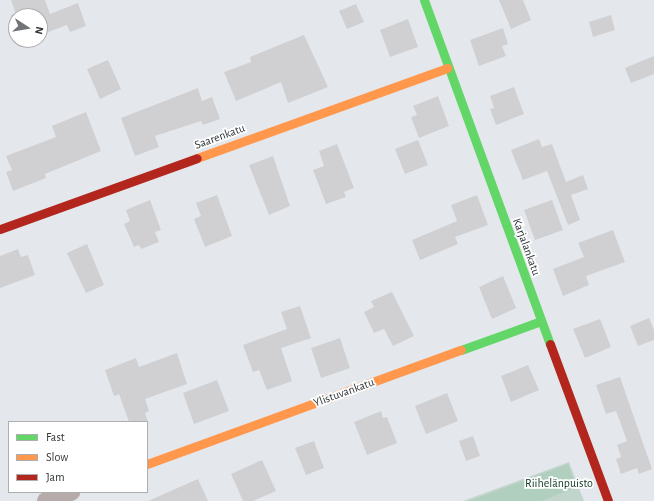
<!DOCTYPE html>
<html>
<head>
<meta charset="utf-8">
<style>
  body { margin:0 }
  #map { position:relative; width:654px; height:501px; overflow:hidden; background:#e4e8ed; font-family:"Alegreya Sans",sans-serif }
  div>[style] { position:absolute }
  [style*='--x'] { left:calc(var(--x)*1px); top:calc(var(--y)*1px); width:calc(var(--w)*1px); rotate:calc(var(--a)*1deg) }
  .green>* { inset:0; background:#c2d5cd }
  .forest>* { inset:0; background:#b0cfbf }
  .building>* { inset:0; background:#d0d0d2 }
  .street>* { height:18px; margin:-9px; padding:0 9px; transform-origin:9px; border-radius:9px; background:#b6abab }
  .fast>* { height:9px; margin:-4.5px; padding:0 4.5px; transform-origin:4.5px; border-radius:4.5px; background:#63d668 }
  .slow>* { height:9px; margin:-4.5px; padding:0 4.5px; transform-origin:4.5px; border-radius:4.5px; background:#ff974d }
  .jam>* { height:9px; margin:-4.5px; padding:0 4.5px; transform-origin:4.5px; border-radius:4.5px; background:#b3261e }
  span { translate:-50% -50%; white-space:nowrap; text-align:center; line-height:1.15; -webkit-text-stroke:3.5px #fff; paint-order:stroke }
  .street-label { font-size:12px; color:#313437 }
  .park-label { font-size:12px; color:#0c3721 }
  .legend { position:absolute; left:8px; top:421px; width:140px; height:72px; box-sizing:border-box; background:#fff; border:1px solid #adaeaf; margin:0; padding:5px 7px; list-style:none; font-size:12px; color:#313437 }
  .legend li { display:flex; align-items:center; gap:8px; height:20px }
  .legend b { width:20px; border:1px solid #adaeaf }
  .north { position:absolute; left:8px; top:8px; width:40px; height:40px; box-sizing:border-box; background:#fff; border:1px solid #adaeaf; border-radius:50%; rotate:102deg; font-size:11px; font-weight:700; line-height:16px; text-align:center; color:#313437 }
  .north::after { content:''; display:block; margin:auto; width:14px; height:18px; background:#707377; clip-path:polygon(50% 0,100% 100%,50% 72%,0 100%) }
</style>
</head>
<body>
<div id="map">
  <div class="green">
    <div style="clip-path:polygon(569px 462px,584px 501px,463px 501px)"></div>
  </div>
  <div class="forest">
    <div style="clip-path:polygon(568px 464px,576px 487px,542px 501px,469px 501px)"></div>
  </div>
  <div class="building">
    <div style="clip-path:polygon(11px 0,45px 0,50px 14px,78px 3px,86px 26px,70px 32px,67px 25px,40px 35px,40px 16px,16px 16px,16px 28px,11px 15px,16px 14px)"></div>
    <div style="clip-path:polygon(499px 0,523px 0,531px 20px,511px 29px)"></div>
    <div style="clip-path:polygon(356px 4px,364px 22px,347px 29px,339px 11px)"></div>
    <div style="clip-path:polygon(611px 15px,615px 30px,593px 37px,589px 22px)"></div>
    <div style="clip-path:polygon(408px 19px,418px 47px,390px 57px,380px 30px)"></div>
    <div style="clip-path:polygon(503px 28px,508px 44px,502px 46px,506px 56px,479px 66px,470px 40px)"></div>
    <div style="clip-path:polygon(304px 35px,328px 87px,288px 103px,281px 82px,236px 101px,224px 72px,251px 62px,250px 57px)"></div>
    <div style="clip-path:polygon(654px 56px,654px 74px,631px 83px,625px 68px)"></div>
    <div style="clip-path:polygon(108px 60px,121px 89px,100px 99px,87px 69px)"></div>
    <div style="clip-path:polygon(514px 87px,524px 114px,496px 125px,490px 109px,494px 108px,490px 96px)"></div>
    <div style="clip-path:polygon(198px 88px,202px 101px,212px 97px,220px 119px,203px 125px,201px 121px,155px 136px,159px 147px,135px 156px,121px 118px)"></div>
    <div style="clip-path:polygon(438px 96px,449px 126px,419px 138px,411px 117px,417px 115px,413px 106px)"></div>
    <div style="clip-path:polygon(86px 112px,101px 151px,45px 174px,46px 178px,13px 191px,6px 172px,12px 170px,6px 156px,56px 137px,52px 126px)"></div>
    <div style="clip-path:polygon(539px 139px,542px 147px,552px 144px,566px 182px,583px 175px,588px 189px,571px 195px,580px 220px,568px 225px,547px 171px,523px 180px,511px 150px)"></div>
    <div style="clip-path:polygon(418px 140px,428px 165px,405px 174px,395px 149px)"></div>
    <div style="clip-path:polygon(337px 144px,354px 188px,344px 192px,346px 197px,326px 204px,313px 170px,324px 166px,319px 151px)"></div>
    <div style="clip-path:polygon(273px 156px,290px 206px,269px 215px,249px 165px)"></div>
    <div style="clip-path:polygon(217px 195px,232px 236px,205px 247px,194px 219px,201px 216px,196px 203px)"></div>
    <div style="clip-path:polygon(477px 195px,488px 225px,455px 237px,458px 244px,420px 260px,412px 240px,457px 221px,451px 205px)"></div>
    <div style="clip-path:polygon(150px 200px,161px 230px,155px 232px,159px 242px,141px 249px,139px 245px,134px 247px,124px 224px,130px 221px,126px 210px)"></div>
    <div style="clip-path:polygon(552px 200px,563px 230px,535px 240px,524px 210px)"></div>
    <div style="clip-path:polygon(613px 230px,625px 262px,586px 276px,589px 285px,563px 296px,553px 269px,584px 257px,578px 243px)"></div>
    <div style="clip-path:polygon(87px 244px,104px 285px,86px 293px,67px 253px)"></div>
    <div style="clip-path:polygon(18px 249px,21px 257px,28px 255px,35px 275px,0 288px,0 256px)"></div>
    <div style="clip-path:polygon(503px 276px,516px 308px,492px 319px,479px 287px)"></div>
    <div style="clip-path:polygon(392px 292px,414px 336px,393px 346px,384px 329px,374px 333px,364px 312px,374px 307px,371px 301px)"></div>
    <div style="clip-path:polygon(300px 306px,311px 338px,281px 348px,292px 381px,267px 390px,259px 370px,253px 372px,243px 345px,287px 329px,281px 312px)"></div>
    <div style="clip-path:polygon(649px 318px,654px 330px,654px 340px,638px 346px,630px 326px)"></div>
    <div style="clip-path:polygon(600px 319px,611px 347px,585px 358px,573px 329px)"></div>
    <div style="clip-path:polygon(340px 338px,350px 368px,321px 378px,311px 348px)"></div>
    <div style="clip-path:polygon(177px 353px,187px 384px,145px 399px,149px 411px,145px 413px,148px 422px,129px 422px,119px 394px,114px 396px,105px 370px,136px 358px,139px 367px)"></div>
    <div style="clip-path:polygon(528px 365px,539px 390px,511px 402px,501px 376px)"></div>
    <div style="clip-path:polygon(620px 377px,652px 469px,639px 474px,637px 468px,621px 474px,616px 459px,621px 457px,617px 445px,627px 441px,616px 411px,606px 414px,596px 385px)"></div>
    <div style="clip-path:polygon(217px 380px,229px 411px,194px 424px,183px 393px)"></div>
    <div style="clip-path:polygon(447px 393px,458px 421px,426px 434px,415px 406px)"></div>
    <div style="clip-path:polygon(381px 411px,383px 418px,387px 417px,397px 443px,367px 455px,354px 422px)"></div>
    <div style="clip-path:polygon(473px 436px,480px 456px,466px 461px,459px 441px)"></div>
    <div style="clip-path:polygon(314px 441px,324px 468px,306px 475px,295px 448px)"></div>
    <div style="clip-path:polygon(262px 460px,276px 491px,253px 501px,243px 501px,231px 474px)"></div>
    <div style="clip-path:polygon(198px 479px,208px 501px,148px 501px)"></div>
  </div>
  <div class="street">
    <div style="--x:46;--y:501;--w:27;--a:-20"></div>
  </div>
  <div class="fast">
    <div style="--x:424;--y:0;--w:366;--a:69.9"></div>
    <div style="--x:461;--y:350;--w:85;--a:-19.9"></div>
  </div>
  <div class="slow">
    <div style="--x:197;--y:158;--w:266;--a:-19.8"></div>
    <div style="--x:147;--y:464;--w:334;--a:-20"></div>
  </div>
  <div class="jam">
    <div style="--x:0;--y:229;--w:209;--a:-19.8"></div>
    <div style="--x:550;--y:344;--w:167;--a:69.7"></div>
  </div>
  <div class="street-label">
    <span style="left:220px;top:137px;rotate:-20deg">Saarenkatu</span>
    <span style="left:526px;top:247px;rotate:70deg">Karjalankatu</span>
    <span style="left:344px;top:393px;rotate:-20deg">Ylistuvankatu</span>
  </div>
  <div class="park-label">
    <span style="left:559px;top:484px">Riihelänpuisto</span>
  </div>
  <ul class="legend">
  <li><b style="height:5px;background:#63d668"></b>Fast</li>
  <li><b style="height:5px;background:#ff974d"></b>Slow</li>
  <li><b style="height:5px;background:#b3261e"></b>Jam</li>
  </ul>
  <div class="north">N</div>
</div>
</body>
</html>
